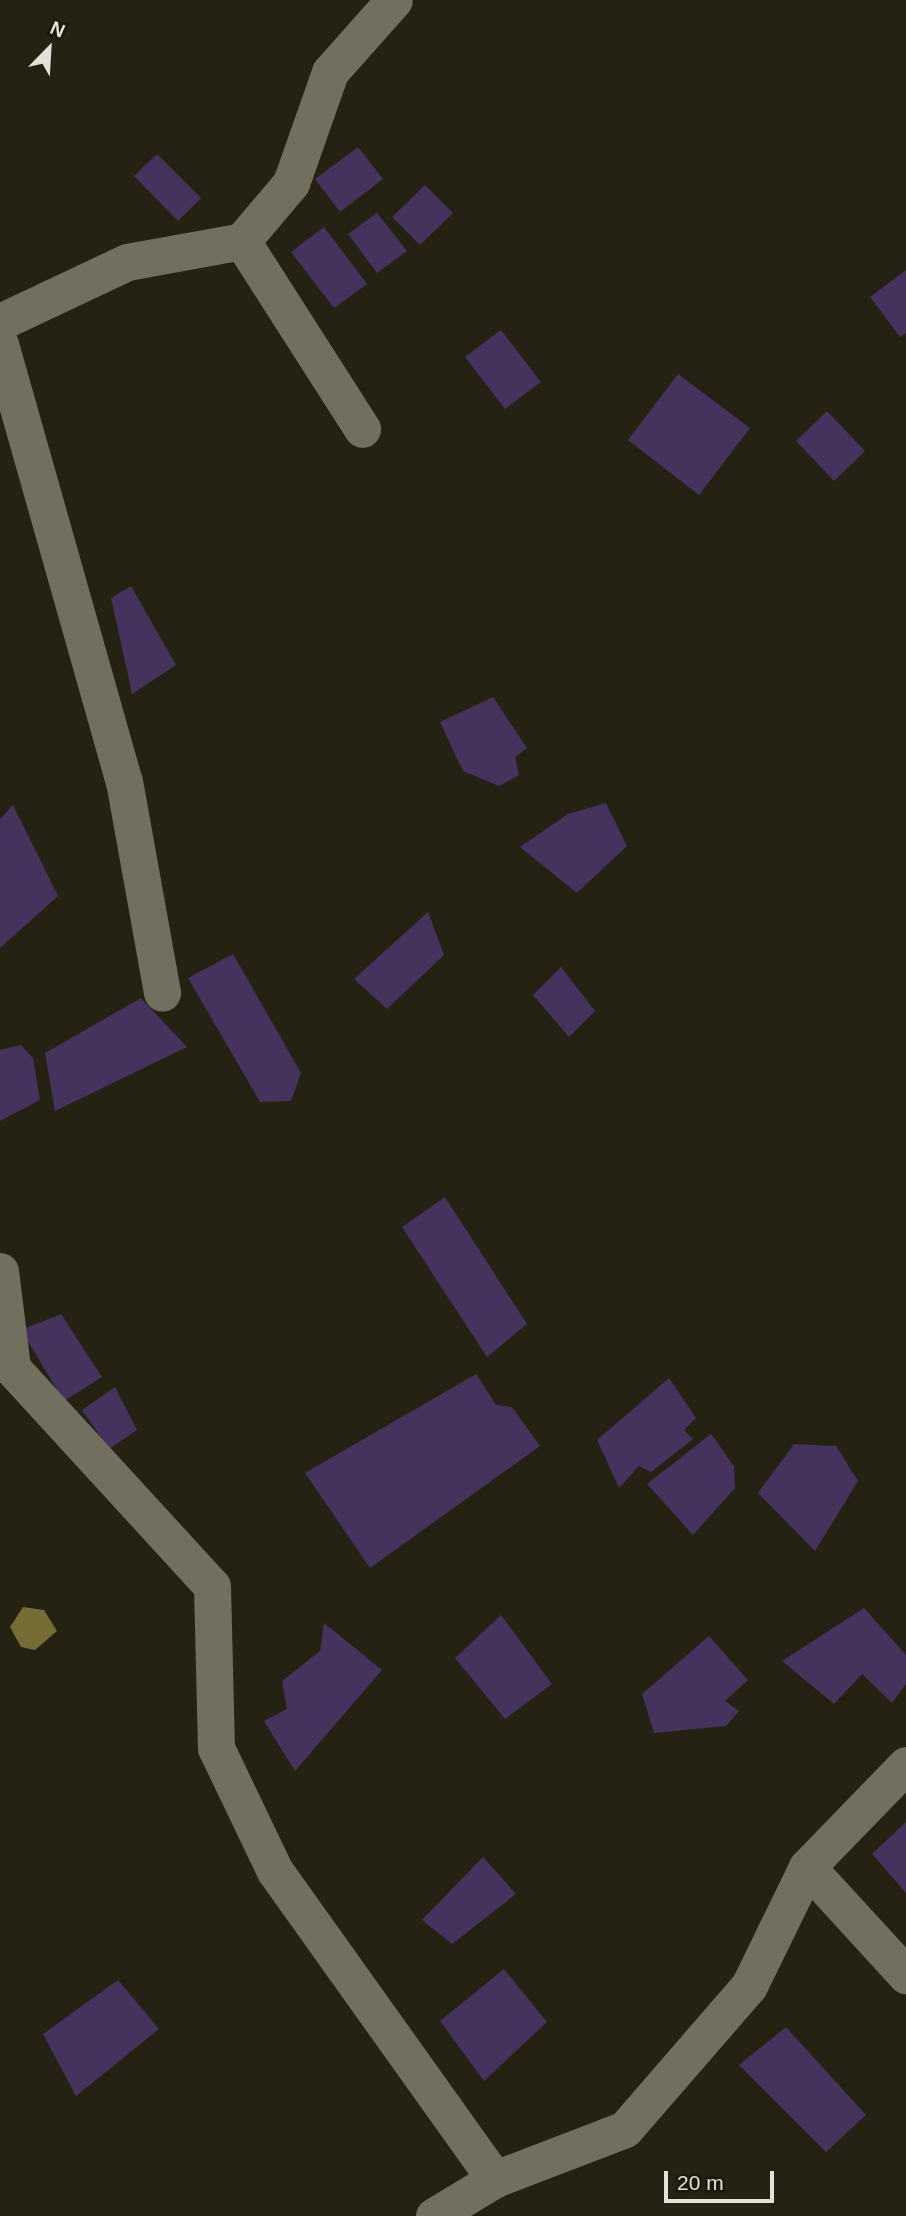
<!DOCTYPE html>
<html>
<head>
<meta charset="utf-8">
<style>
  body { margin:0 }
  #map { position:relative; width:906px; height:2216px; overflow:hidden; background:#252213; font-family:Helvetica,sans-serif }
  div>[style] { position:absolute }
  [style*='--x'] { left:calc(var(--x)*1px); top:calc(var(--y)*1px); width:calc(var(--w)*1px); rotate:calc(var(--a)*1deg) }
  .water>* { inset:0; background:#746b35 }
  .building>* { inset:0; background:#45325d }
  .street>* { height:37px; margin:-18.5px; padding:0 18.5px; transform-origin:18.5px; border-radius:18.5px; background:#726f5e }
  span { translate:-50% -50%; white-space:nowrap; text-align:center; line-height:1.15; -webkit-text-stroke:7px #1b190a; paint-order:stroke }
  .north { position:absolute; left:14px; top:14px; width:70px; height:70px; -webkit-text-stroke:5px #1b190a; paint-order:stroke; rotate:24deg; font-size:19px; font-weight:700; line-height:28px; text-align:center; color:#e3e2d8 }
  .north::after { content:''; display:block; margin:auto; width:24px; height:32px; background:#e3e2d8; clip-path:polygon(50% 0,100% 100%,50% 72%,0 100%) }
  .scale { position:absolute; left:664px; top:2171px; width:110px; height:32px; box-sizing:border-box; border:4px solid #e3e2d8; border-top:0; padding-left:9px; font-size:21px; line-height:24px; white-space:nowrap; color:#e3e2d8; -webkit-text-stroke:5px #1b190a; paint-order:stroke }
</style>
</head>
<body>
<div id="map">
  <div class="water">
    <div style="clip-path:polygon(23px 1607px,44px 1610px,57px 1631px,35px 1650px,21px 1647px,10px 1627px)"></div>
  </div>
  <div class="building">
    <div style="clip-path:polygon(358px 147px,383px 179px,340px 212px,315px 179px)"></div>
    <div style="clip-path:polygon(157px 154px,201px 198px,178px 221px,134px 176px)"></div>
    <div style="clip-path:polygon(425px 185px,453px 213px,420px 245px,392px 217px)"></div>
    <div style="clip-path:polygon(377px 213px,407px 251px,377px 273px,348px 234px)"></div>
    <div style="clip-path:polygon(324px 227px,367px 284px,334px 308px,291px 252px)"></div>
    <div style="clip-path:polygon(906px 270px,906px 333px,900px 337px,870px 297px)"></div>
    <div style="clip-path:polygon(501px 330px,541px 382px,505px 409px,465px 357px)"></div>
    <div style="clip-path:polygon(678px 374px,750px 428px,699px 495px,628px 440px)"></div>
    <div style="clip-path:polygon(827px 411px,865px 451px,834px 481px,796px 441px)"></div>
    <div style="clip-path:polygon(131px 586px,176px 665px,132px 694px,111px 598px)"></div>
    <div style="clip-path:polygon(493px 697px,527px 748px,515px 757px,519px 775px,499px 786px,463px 771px,440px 722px)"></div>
    <div style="clip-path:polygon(606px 803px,627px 846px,577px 893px,520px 847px,568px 814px)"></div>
    <div style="clip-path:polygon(13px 805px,58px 896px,0 948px,0 819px)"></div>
    <div style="clip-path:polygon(428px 912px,444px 955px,387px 1009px,354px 979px)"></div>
    <div style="clip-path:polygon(233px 954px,301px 1073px,291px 1101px,260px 1102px,188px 978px)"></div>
    <div style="clip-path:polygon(561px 967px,595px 1011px,569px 1037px,533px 995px)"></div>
    <div style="clip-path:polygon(141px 998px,187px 1047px,55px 1111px,45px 1053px)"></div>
    <div style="clip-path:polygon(21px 1045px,33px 1058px,40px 1100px,0 1121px,0 1050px)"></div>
    <div style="clip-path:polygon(445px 1197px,527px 1324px,487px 1357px,402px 1227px)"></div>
    <div style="clip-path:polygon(61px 1314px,102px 1377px,64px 1401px,21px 1330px)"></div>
    <div style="clip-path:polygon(476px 1374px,496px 1405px,512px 1407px,540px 1446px,370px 1568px,305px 1473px)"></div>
    <div style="clip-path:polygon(669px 1378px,696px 1418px,684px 1430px,693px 1439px,651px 1472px,639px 1466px,619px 1488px,597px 1440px)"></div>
    <div style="clip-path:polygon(115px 1387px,137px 1430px,109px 1449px,82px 1410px)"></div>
    <div style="clip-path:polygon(711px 1434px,734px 1466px,735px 1488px,693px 1535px,647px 1484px)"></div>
    <div style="clip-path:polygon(794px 1444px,836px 1446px,858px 1481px,815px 1551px,758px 1493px)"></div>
    <div style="clip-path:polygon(864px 1608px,906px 1655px,906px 1684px,892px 1703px,862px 1674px,834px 1704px,782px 1661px)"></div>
    <div style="clip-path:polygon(501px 1615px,552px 1684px,505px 1719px,455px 1658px)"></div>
    <div style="clip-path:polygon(324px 1623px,382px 1670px,295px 1771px,264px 1721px,287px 1709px,282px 1681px,320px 1651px)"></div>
    <div style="clip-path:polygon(709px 1636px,748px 1680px,725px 1701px,739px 1711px,726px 1726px,654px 1733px,642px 1694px)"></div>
    <div style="clip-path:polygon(906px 1822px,906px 1893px,872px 1854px)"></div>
    <div style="clip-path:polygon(483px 1857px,516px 1894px,452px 1944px,422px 1920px)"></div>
    <div style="clip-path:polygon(504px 1969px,547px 2022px,484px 2081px,440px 2021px)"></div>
    <div style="clip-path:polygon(118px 1980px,159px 2029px,76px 2096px,43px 2034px)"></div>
    <div style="clip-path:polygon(786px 2027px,866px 2115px,826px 2152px,739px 2065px)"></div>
  </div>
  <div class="street">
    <div style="--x:242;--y:241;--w:223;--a:57.4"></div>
    <div style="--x:0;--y:322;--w:140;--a:-25.3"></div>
    <div style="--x:127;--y:262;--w:117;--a:-10.3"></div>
    <div style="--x:242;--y:241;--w:76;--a:-49.8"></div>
    <div style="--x:291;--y:183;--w:118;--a:-70.6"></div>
    <div style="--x:330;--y:72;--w:96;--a:-48.4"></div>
    <div style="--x:0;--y:344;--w:454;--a:74.2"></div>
    <div style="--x:124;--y:781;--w:215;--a:79.8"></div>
    <div style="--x:0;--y:1271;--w:98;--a:82.9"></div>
    <div style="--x:12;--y:1368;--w:296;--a:47.5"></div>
    <div style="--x:212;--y:1586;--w:162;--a:88.6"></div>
    <div style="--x:216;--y:1748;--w:136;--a:64.4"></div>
    <div style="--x:275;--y:1871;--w:379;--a:54.5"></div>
    <div style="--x:807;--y:1867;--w:147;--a:47.5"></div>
    <div style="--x:434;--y:2216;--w:71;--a:-31.2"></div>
    <div style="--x:495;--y:2179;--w:139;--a:-21"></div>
    <div style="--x:625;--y:2129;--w:189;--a:-49.1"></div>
    <div style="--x:749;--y:1986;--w:132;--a:-64"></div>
    <div style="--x:807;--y:1867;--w:142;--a:-45.9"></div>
  </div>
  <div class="north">N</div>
  <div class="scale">20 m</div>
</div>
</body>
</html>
